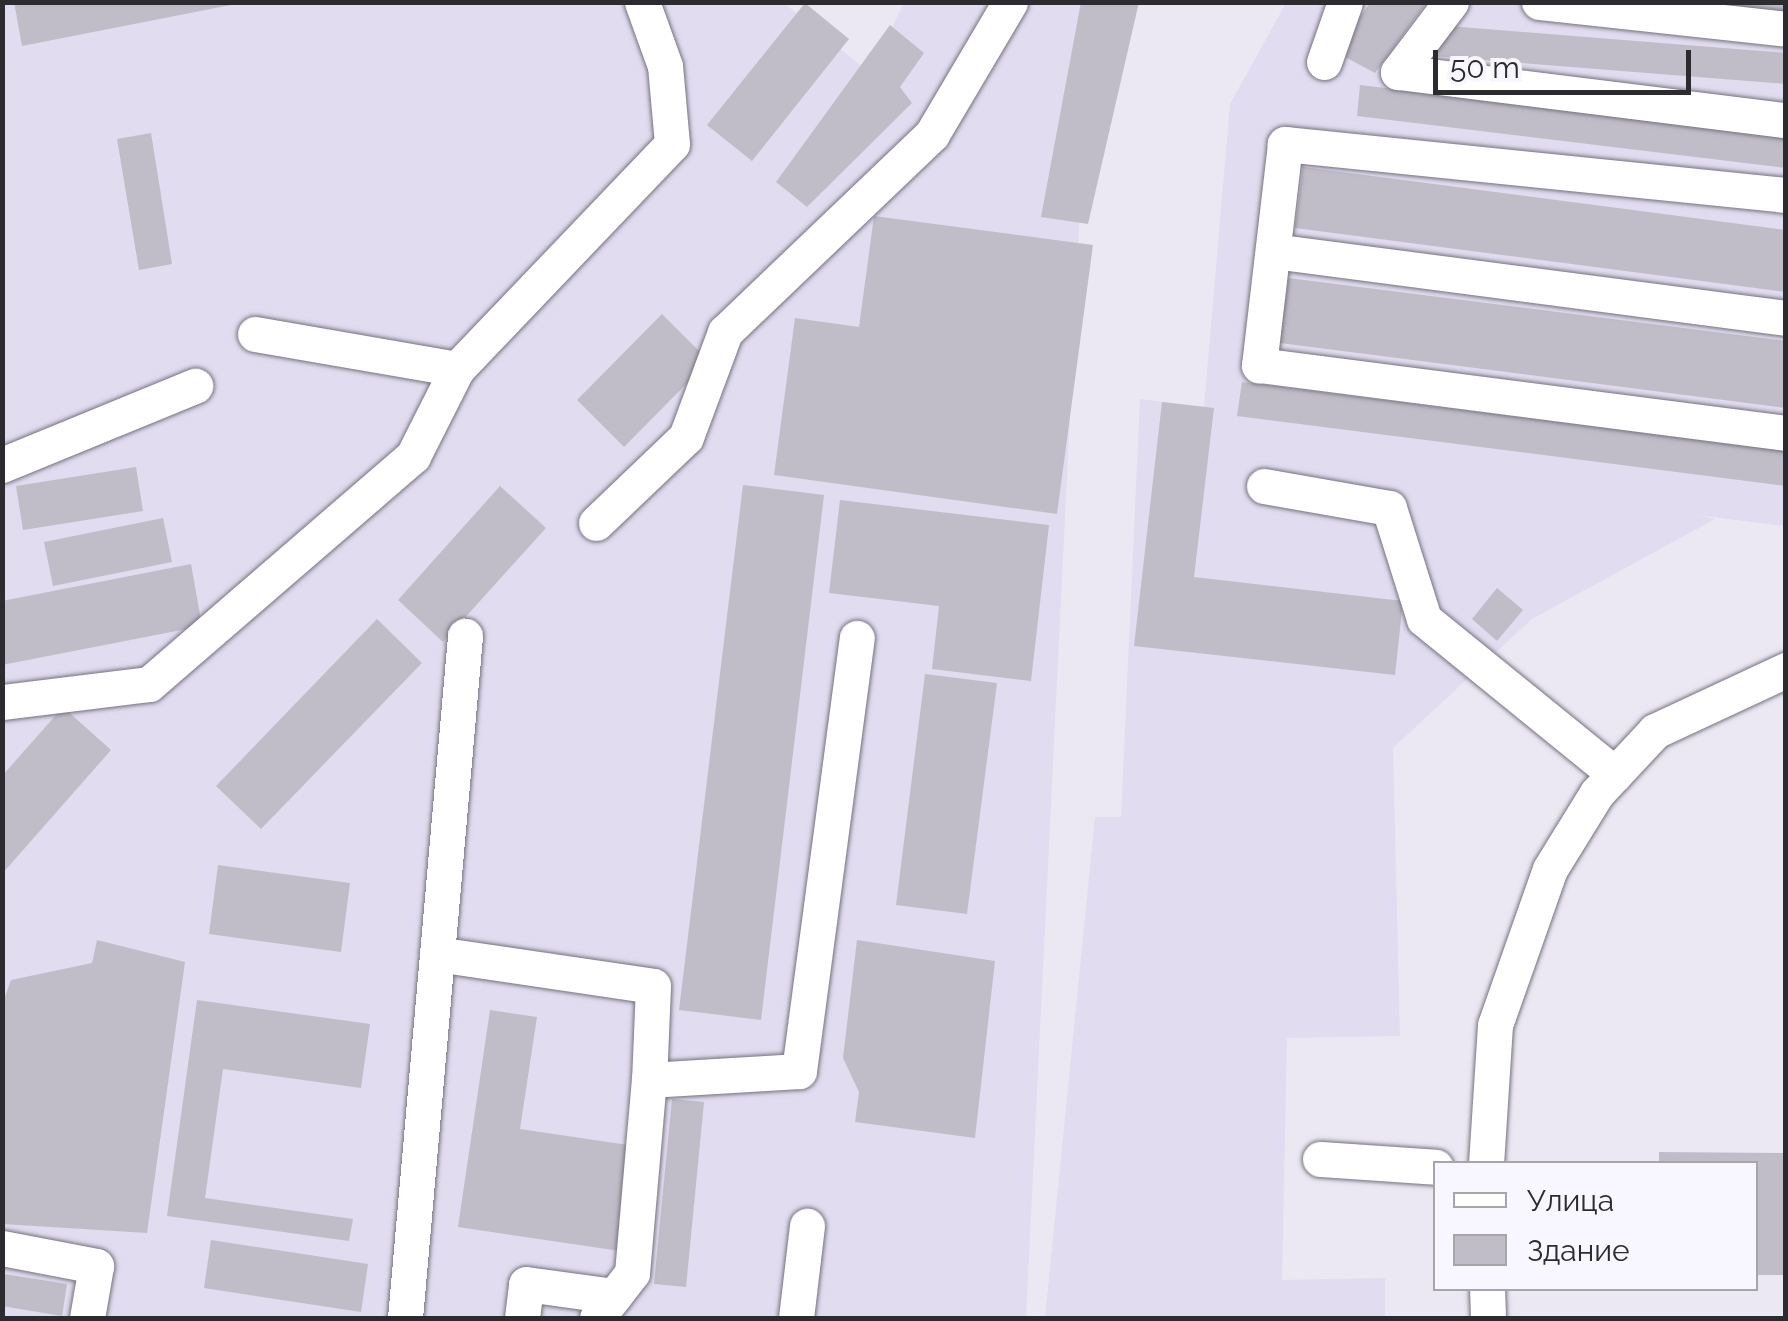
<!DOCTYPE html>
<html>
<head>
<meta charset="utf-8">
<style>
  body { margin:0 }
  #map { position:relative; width:1788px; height:1321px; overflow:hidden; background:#ebe8f4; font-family:Raleway,sans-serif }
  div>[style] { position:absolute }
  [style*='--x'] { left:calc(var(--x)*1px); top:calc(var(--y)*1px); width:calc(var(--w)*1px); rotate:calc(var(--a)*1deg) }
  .built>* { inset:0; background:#e1dcf0 }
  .building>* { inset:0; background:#c0bdc9 }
  .roads { filter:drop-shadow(0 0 2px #75727d) drop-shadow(0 0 2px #75727d) }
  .minor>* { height:35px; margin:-17.5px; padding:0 17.5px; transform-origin:17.5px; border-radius:17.5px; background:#fff }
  span { translate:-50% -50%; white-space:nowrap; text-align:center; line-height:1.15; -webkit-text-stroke:10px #f8f6fe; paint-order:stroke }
  .frame { position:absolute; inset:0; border:5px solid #2c2b30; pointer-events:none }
  .legend { position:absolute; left:1433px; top:1161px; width:325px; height:130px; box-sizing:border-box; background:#f8f6fe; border:2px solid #a6a5ac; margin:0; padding:12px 18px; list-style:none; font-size:30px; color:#2c2b30 }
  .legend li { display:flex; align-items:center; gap:20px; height:50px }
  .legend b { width:50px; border:2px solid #a6a5ac }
  .scale { position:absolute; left:1433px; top:50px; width:258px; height:45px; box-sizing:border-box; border:5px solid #2c2b30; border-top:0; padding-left:12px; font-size:30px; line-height:35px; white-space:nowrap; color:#2c2b30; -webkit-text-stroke:8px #f8f6fe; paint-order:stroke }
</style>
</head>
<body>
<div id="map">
  <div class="built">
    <div style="clip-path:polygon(3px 3px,784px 3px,870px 73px,904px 3px,1090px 3px,1026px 1318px,3px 1318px)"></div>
    <div style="clip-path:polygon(1286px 3px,1785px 3px,1785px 526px,1696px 515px,1715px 519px,1532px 619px,1393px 748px,1400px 1036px,1287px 1038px,1282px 1280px,1385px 1278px,1385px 1318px,1045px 1318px,1095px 817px,1121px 817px,1140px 399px,1204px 407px,1230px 104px)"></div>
  </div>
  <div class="building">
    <div style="clip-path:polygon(14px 2px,236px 2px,236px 4px,22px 46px)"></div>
    <div style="clip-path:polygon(1081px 2px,1139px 2px,1088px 224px,1041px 217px)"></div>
    <div style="clip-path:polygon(1371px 2px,1427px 2px,1375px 73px,1334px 51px)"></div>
    <div style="clip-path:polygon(1688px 2px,1786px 2px,1786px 15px)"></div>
    <div style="clip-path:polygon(805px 3px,849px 39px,752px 161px,707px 125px)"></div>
    <div style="clip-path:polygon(890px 25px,924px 53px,900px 87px,912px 103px,807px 207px,776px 182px)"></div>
    <div style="clip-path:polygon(1436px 25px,1786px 53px,1786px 84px,1434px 56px)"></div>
    <div style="clip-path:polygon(1360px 85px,1786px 136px,1786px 168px,1357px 116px)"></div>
    <div style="clip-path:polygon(151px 133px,172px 264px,139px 270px,117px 139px)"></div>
    <div style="clip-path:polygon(1303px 167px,1786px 230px,1786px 292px,1295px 228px)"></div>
    <div style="clip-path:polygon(874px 216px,1093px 245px,1057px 514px,774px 475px,795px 318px,859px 327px)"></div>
    <div style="clip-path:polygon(1288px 278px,1786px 341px,1786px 408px,1280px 343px)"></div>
    <div style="clip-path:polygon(662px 314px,709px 361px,624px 447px,577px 400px)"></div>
    <div style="clip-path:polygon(1242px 382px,1786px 451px,1786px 486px,1237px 416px)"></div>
    <div style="clip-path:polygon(1162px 402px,1214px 408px,1194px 577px,1403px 601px,1395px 675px,1134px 646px)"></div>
    <div style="clip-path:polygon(136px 467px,143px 511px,23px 530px,16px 486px)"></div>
    <div style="clip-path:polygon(743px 485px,824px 495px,761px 1020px,679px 1010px)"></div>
    <div style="clip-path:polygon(500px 486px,546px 528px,443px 642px,398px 600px)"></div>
    <div style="clip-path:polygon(840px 500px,1049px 525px,1031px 681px,932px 669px,939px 606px,829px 593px)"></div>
    <div style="clip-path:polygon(163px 518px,172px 562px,53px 586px,44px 542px)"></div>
    <div style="clip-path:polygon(191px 564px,202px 626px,2px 665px,2px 601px)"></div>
    <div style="clip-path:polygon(1497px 588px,1523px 610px,1497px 641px,1472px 619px)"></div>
    <div style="clip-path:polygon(377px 619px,422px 663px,261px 829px,216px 786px)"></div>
    <div style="clip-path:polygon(925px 674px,997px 683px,967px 914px,896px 905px)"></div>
    <div style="clip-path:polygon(63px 707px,111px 750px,2px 874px,2px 776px)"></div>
    <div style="clip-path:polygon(218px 865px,350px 883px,341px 952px,209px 934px)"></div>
    <div style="clip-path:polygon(97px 940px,185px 962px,147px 1233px,2px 1224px,2px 1005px,11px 980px,92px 963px)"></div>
    <div style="clip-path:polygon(857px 940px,995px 961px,975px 1138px,855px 1122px,859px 1092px,843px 1058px)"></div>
    <div style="clip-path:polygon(197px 1000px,370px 1024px,361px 1088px,223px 1069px,205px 1198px,353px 1219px,349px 1241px,167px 1216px)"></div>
    <div style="clip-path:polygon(490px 1010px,537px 1017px,520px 1129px,635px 1146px,620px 1251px,458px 1227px)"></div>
    <div style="clip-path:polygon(672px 1099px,704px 1102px,686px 1287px,654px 1284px)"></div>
    <div style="clip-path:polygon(1659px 1152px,1786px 1153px,1786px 1275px,1756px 1275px,1756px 1164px,1659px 1164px)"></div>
    <div style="clip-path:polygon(211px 1240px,368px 1264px,361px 1312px,204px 1288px)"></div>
    <div style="clip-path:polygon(4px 1274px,67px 1284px,62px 1316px,2px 1306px)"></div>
  </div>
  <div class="roads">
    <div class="minor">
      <div style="--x:1451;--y:2;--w:88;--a:127.1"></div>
      <div style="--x:1398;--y:72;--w:391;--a:7.1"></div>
      <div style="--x:1539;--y:2;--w:248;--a:6.2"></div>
      <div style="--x:1324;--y:62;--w:64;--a:-70.7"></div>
      <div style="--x:1786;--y:195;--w:504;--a:-174.19"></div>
      <div style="--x:1285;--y:144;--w:223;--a:96.7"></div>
      <div style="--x:1259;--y:365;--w:531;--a:7.35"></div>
      <div style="--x:1273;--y:251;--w:517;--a:7.44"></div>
      <div style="--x:255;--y:334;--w:205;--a:9.8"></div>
      <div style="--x:2;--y:465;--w:209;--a:-22.3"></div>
      <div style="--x:1264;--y:486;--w:127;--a:10"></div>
      <div style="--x:1389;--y:508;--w:116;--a:72.5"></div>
      <div style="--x:1424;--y:619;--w:246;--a:39.1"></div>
      <div style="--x:596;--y:523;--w:124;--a:-43.7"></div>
      <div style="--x:686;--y:437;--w:112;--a:-69.6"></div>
      <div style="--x:725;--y:332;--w:286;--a:-43.7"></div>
      <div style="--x:932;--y:134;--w:153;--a:-59.4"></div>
      <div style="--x:2;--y:702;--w:148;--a:-7"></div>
      <div style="--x:149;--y:684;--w:349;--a:-40.8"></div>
      <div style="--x:413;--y:456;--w:97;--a:-63.2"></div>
      <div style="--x:457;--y:369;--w:311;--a:-46.3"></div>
      <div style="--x:672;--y:144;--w:78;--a:-95.1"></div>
      <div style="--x:665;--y:66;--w:68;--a:-109.8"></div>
      <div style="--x:437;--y:954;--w:218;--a:8.4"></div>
      <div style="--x:653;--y:986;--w:94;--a:92.4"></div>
      <div style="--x:1320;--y:1159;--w:116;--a:3.9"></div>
      <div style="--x:1486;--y:1164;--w:139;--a:-86.3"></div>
      <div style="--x:1495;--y:1025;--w:165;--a:-70.6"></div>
      <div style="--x:1550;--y:869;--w:89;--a:-58.3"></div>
      <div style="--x:1597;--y:793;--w:85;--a:-46.9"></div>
      <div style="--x:1655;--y:731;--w:145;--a:-25"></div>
      <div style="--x:2;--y:1248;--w:96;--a:10.8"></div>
      <div style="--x:96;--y:1266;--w:53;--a:99.8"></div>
      <div style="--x:1487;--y:1288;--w:30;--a:88"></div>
      <div style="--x:405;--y:1318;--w:685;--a:-84.97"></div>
      <div style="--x:522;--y:1318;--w:34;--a:-83"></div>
      <div style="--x:526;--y:1284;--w:89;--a:7.8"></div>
      <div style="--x:597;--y:1318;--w:57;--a:-52.1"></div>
      <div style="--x:632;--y:1273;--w:194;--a:-85"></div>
      <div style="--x:649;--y:1080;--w:150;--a:-3.4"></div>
      <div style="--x:799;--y:1071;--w:437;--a:-82.4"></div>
      <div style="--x:796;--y:1318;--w:93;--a:-83.2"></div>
    </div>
  </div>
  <div class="frame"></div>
  <ul class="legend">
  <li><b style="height:12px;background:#fff"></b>Улица</li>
  <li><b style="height:28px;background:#c0bdc9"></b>Здание</li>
  </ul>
  <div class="scale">50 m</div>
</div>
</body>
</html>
